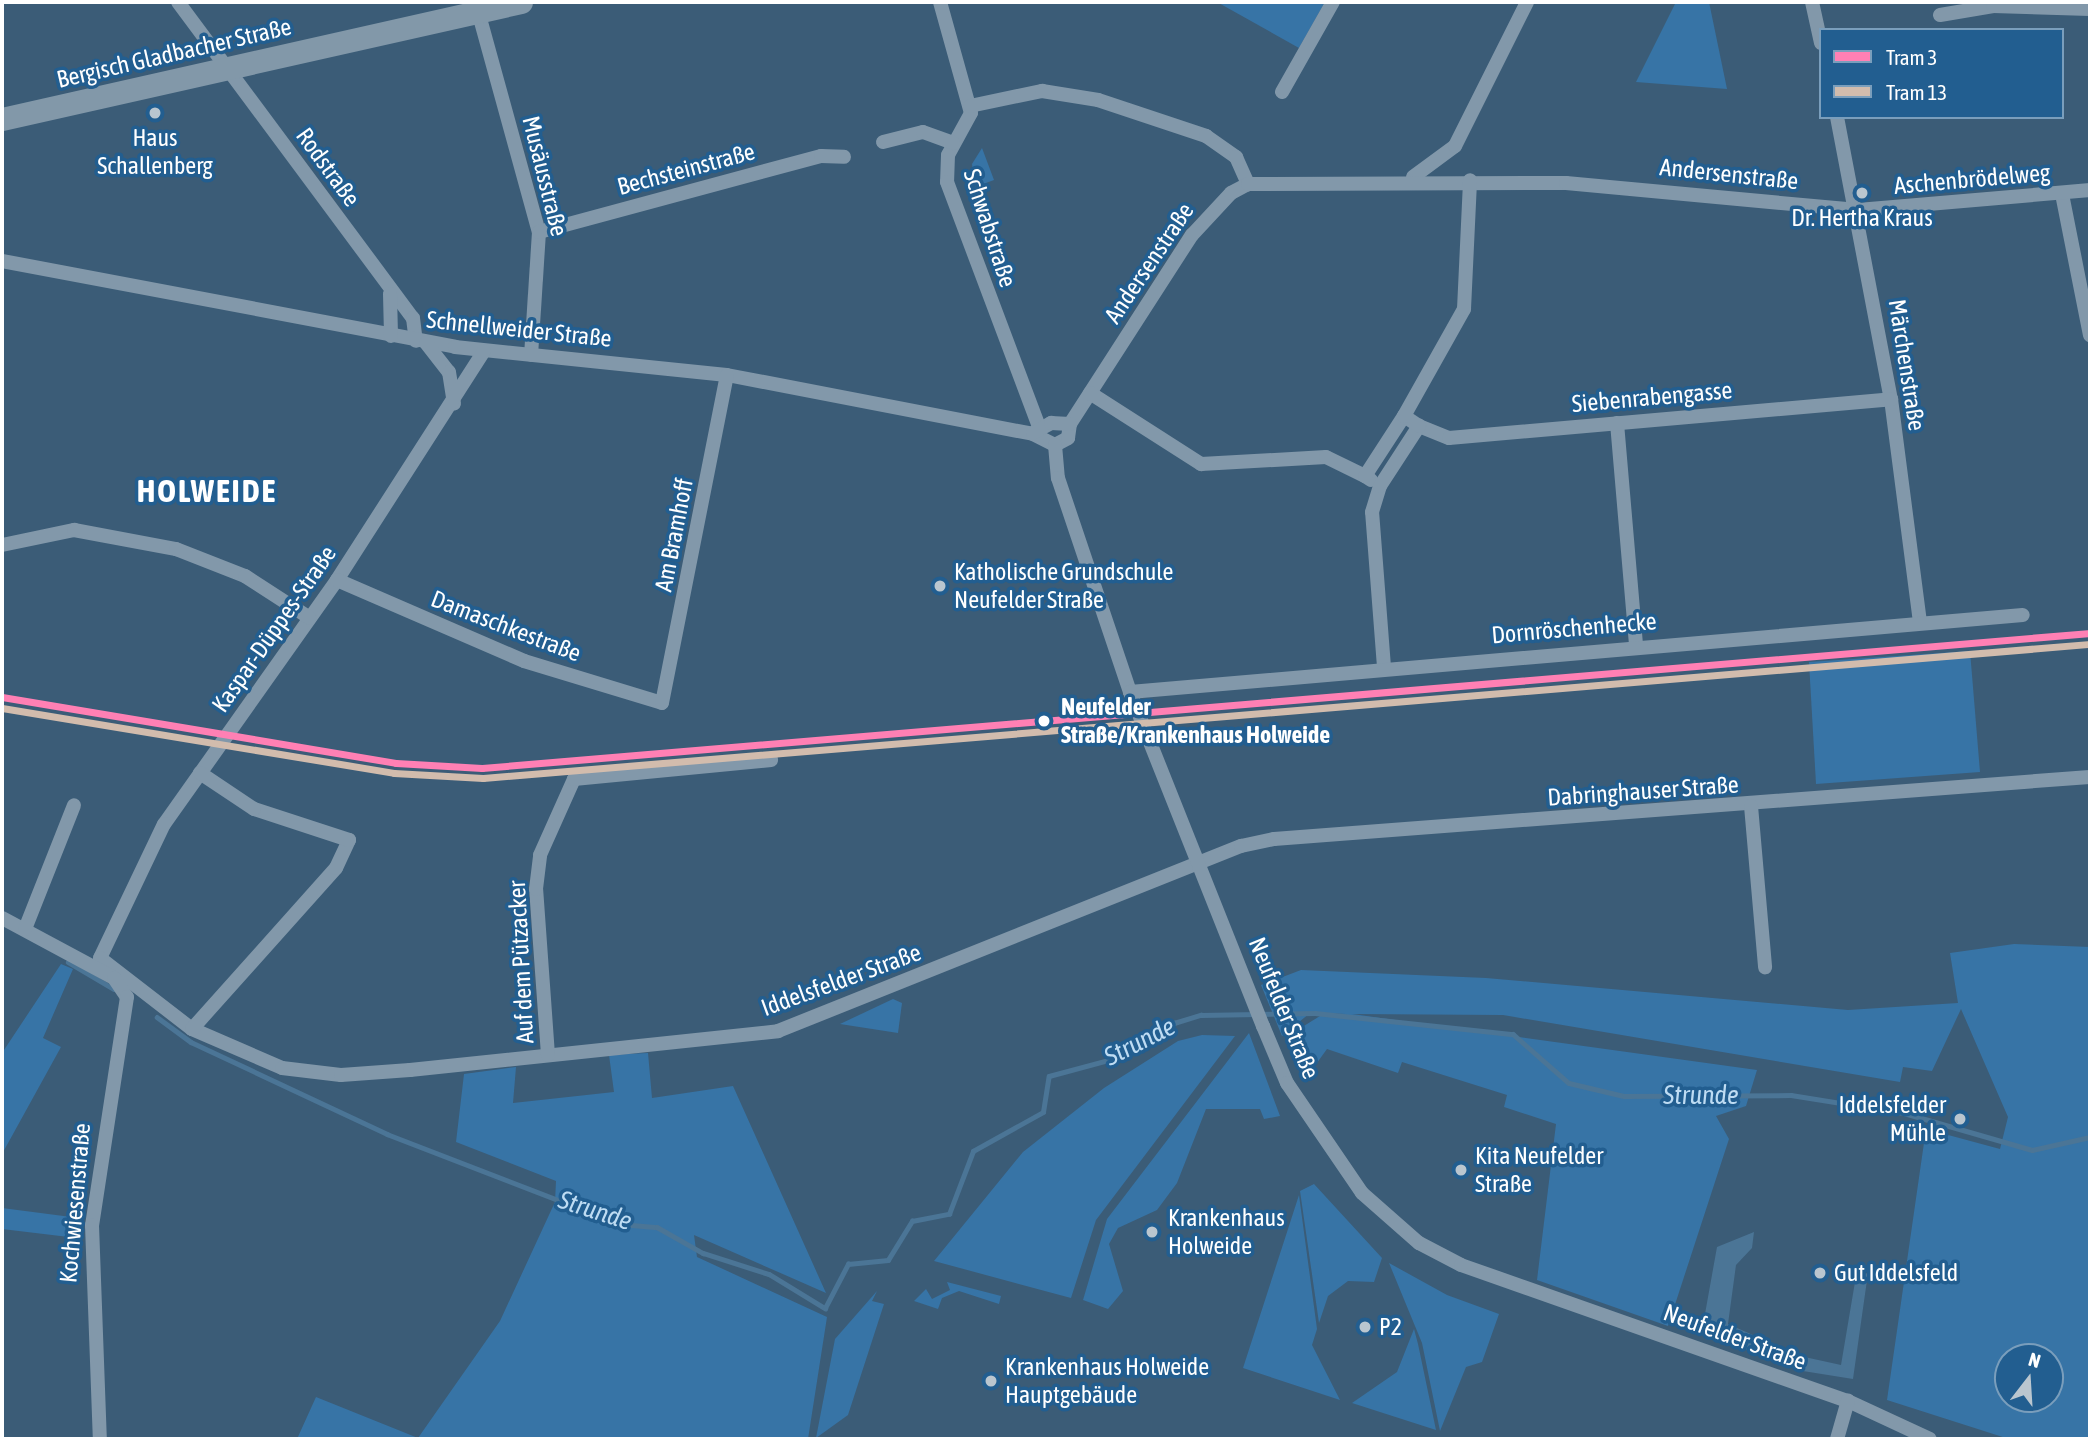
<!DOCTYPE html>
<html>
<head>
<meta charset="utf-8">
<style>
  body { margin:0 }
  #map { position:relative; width:2092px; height:1441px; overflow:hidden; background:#3b5c77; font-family:"Asap Condensed",sans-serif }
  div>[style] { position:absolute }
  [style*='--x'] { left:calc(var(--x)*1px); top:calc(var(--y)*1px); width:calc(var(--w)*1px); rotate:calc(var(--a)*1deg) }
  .green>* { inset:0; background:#3774a6 }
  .water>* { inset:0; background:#4b7596 }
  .stream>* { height:4.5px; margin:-2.25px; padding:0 2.25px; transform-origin:2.25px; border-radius:2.25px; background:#4b7596 }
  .street>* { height:14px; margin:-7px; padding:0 7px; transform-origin:7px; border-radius:7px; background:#8298aa }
  .primary>* { height:23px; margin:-11.5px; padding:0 11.5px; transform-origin:11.5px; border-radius:11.5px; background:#8298a9 }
  .tram-1>* { height:7px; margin:-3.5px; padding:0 3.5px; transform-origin:3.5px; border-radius:3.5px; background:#ff80b4 }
  .tram-2>* { height:7px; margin:-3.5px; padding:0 3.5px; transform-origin:3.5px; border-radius:3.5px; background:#d2bcad }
  .dots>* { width:19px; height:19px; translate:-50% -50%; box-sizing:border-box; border:4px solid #225e90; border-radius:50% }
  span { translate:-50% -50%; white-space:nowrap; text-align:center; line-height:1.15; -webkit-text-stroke:7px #225e90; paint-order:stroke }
  .street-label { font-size:24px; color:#fff }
  .poi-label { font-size:24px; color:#fff }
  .left { translate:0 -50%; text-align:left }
  .right { translate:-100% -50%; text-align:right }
  .stop-label { font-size:24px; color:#fff; font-weight:700 }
  .water-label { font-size:26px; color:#bedcf3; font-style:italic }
  .district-label { font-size:32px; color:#fff; font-weight:700; letter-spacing:2px }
  .frame { position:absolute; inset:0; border:4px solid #fff; pointer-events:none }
  .legend { position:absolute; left:1819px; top:28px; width:245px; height:91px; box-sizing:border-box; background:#225e90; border:2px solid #7a9ebc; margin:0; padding:9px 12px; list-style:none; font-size:21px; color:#fff }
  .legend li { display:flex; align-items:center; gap:14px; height:35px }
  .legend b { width:35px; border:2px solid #7a9ebc }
  .north { position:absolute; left:1994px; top:1343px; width:70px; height:70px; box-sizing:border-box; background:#225e90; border:2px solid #7a9ebc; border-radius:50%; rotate:17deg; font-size:19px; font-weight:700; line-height:28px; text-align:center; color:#fff }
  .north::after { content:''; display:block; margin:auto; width:24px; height:32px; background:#bac6cf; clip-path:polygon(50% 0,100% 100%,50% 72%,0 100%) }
</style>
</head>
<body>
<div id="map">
  <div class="green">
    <div style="clip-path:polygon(1217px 2px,1325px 2px,1299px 48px)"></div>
    <div style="clip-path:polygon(1676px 2px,1709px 2px,1727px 89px,1636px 82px)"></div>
    <div style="clip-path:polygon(982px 148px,994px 180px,975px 187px,972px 164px)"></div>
    <div style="clip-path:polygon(1970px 651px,1980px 772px,1816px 784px,1809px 662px)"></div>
    <div style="clip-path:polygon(evenodd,2014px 944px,2090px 947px,2090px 1439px,2009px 1439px,1887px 1400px,1926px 1129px,2000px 1149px,2008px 1117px,1961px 1009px,1932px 1071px,1903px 1067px,1900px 1082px,1503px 1015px,1352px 1014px,1757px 1070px,1746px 1106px,1716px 1116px,1729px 1139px,1668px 1326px,1537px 1280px,1556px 1124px,1504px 1107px,1507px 1095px,1402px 1062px,1398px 1073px,1327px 1049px,1306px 1078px,1286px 1037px,1320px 1016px,1346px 1014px,1310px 1013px,1282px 1036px,1261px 985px,1301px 970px,1486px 978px,1848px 1010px,1958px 1003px,1950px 953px,2014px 944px,2008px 1357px,2050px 1357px,2050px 1399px,2008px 1399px,2008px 1357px)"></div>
    <div style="clip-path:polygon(61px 964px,73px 969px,43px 1038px,61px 1047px,2px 1154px,2px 1053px)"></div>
    <div style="clip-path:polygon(893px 999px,902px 1003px,898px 1033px,840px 1024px)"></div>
    <div style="clip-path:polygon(1249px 1033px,1280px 1116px,1264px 1119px,1260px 1109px,1206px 1109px,1177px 1183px,1157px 1210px,1118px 1228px,1109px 1244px,1123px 1291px,1108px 1309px,1083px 1300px,1107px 1219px)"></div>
    <div style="clip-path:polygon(1202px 1035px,1235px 1036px,1096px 1220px,1071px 1298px,934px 1261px,1023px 1152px,1104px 1088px,1178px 1041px)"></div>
    <div style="clip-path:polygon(648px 1053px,652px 1098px,733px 1086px,826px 1293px,694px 1235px,697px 1257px,827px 1317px,808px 1439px,297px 1439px,316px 1397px,418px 1438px,500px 1321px,555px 1202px,556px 1181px,456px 1142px,464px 1074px,516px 1067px,513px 1103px,614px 1092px,609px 1055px)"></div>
    <div style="clip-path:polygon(1314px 1184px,1382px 1258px,1374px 1282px,1348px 1281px,1328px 1296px,1319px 1323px,1300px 1191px)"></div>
    <div style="clip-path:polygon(1299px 1195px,1317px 1329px,1312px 1345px,1340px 1400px,1243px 1368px)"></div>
    <div style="clip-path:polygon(2px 1208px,79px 1218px,77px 1238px,2px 1229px)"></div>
    <div style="clip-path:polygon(1389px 1263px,1447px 1295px,1499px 1314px,1482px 1362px,1466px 1367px,1440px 1431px,1422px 1343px)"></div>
    <div style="clip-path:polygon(947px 1282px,1001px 1296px,999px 1304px,959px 1291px,942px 1298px,938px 1309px,914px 1301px,926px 1289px,932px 1299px,950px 1290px)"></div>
    <div style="clip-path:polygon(877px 1291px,872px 1301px,884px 1304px,848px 1415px,816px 1438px,835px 1339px)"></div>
    <div style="clip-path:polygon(1414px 1329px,1418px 1344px,1436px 1430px,1352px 1403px,1397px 1372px)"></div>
  </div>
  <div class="water">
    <div style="clip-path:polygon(1754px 1232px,1752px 1248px,1736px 1265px,1728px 1324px,1800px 1356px,1841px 1365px,1856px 1276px,1868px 1273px,1853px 1379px,1803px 1371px,1718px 1339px,1703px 1325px,1717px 1247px)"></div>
  </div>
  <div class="stream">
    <div style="--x:68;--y:962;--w:53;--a:30.4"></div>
    <div style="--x:157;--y:1017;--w:42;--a:36.3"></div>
    <div style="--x:191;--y:1042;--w:217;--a:25.1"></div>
    <div style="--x:387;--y:1134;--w:250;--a:21.1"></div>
    <div style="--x:620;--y:1224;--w:37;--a:5"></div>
    <div style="--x:657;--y:1227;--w:53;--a:29.5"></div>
    <div style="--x:703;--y:1253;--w:69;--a:17.7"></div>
    <div style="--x:769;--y:1274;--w:66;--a:31.3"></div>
    <div style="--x:825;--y:1308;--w:50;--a:-62.4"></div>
    <div style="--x:848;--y:1264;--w:40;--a:-5.7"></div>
    <div style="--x:888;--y:1260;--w:46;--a:-58.4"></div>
    <div style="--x:912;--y:1221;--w:38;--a:-11"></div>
    <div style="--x:949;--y:1214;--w:67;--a:-69.1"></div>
    <div style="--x:973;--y:1151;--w:80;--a:-29.1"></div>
    <div style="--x:1043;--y:1112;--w:36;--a:-81"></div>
    <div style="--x:1049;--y:1076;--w:77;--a:-15.1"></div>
    <div style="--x:1123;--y:1056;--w:61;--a:-32.9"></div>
    <div style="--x:1174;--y:1023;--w:28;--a:-17"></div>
    <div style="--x:1201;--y:1015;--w:114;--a:-1"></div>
    <div style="--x:1315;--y:1013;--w:199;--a:6.1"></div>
    <div style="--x:1513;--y:1034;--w:74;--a:41.2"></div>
    <div style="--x:1569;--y:1083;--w:57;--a:13.3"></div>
    <div style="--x:1624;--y:1096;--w:167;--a:-0.3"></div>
    <div style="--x:1791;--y:1095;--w:114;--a:9.1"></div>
    <div style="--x:1904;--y:1113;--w:133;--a:16.1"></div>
    <div style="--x:2032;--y:1150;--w:59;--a:-12.6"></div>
  </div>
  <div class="street">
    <div style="--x:178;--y:2;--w:394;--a:53.4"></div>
    <div style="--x:413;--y:318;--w:23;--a:83"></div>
    <div style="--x:940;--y:2;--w:115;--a:74.4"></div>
    <div style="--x:971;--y:113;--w:48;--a:118.7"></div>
    <div style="--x:948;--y:155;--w:27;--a:92"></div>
    <div style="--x:947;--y:182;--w:262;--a:69.4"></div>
    <div style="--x:1812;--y:2;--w:42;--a:77.6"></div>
    <div style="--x:478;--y:11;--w:229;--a:74.6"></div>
    <div style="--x:539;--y:232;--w:123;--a:93.7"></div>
    <div style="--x:1940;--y:15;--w:54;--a:-9.6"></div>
    <div style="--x:1993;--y:6;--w:97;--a:1.8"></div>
    <div style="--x:1282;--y:92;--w:103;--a:-60.5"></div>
    <div style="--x:970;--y:106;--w:74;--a:-11.8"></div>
    <div style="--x:1042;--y:91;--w:57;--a:9.1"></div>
    <div style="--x:1098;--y:100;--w:114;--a:18.4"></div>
    <div style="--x:1206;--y:136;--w:37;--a:35"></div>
    <div style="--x:1236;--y:157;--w:30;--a:66"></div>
    <div style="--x:1837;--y:117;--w:287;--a:79.2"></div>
    <div style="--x:1891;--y:399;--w:226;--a:82.6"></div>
    <div style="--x:883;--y:142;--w:41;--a:-14"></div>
    <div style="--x:923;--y:132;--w:32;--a:20"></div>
    <div style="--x:1413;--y:177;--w:52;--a:-36.4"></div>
    <div style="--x:1455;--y:146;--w:161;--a:-63.4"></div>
    <div style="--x:2062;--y:194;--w:144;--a:78.8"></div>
    <div style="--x:539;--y:232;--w:292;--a:-15.1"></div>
    <div style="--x:821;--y:156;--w:23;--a:2"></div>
    <div style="--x:2;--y:261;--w:461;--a:10.7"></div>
    <div style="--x:455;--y:347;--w:273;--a:5.9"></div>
    <div style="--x:727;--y:375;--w:312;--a:10.9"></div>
    <div style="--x:1033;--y:434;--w:25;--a:27"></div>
    <div style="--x:1055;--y:445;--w:15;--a:-28"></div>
    <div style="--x:1068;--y:438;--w:14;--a:-82"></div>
    <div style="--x:1070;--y:424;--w:225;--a:-57.2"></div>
    <div style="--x:1192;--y:235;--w:57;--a:-47.1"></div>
    <div style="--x:1231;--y:193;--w:19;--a:-28"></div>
    <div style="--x:1248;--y:184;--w:318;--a:-0.2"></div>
    <div style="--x:1566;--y:183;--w:293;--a:5.3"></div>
    <div style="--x:1858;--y:210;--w:233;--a:-4.9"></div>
    <div style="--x:390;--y:294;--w:42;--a:88.6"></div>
    <div style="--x:426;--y:343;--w:37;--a:52"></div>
    <div style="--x:449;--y:372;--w:32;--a:81"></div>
    <div style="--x:484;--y:351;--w:272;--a:122.7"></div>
    <div style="--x:337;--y:580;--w:299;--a:125.3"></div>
    <div style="--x:164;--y:824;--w:148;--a:115.5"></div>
    <div style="--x:100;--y:958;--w:116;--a:37.7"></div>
    <div style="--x:192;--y:1029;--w:98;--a:23.4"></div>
    <div style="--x:282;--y:1068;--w:59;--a:6.8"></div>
    <div style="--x:341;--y:1075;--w:69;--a:-4.1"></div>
    <div style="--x:410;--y:1070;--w:370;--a:-6"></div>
    <div style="--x:778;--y:1031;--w:499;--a:-21.8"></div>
    <div style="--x:1241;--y:846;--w:34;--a:-12"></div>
    <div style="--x:1274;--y:839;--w:818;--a:-4.35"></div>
    <div style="--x:1090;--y:393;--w:132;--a:32.6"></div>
    <div style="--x:1201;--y:464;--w:125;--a:-3.2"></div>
    <div style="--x:1326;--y:457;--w:43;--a:26"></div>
    <div style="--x:1617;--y:423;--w:223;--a:85.1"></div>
    <div style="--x:1419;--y:426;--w:32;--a:22"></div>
    <div style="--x:1449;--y:438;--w:444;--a:-5"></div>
    <div style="--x:1033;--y:433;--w:21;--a:-29"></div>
    <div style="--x:1051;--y:423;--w:19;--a:3"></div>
    <div style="--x:1055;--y:445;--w:33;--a:85"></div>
    <div style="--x:1058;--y:478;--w:226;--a:71.4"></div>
    <div style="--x:1130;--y:692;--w:360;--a:68.3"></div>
    <div style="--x:1263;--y:1026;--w:62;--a:67.2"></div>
    <div style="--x:1287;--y:1083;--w:133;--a:55.7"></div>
    <div style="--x:1362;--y:1193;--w:76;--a:41.3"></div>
    <div style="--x:1419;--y:1243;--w:47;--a:27.6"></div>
    <div style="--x:1461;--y:1265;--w:410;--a:19.4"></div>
    <div style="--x:1848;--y:1401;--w:90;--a:24.9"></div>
    <div style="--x:1371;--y:480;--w:7;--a:-146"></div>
    <div style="--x:1365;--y:476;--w:72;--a:-57"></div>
    <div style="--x:2;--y:545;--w:74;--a:-11.8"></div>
    <div style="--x:74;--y:530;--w:104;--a:10.6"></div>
    <div style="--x:176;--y:549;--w:74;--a:21.4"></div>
    <div style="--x:245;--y:576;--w:77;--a:32.9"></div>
    <div style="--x:337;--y:580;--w:204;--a:23.4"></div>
    <div style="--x:524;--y:661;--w:144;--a:16.9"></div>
    <div style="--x:662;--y:703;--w:334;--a:-78.8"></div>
    <div style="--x:1384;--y:667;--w:155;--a:-94.4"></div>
    <div style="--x:1372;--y:512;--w:27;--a:-73"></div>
    <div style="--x:1380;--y:486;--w:72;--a:-57"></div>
    <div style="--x:1419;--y:426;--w:18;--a:-146"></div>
    <div style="--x:1404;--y:416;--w:123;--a:-60.7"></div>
    <div style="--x:1464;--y:309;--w:129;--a:-87.3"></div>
    <div style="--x:1130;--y:692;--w:896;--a:-4.93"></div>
    <div style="--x:1751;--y:806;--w:162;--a:85"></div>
    <div style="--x:2;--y:918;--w:127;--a:28.2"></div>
    <div style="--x:114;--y:978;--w:23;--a:56"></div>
    <div style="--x:127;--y:997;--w:231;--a:98.7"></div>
    <div style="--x:92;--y:1225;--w:214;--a:87.9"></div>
    <div style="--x:25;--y:929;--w:133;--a:-68.4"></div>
    <div style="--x:192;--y:1029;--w:216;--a:-48.2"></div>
    <div style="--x:336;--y:868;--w:31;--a:-65"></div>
    <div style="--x:349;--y:840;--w:100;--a:-161.9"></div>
    <div style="--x:254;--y:809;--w:65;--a:-146.3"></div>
    <div style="--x:548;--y:1055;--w:166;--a:-94.1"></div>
    <div style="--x:536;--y:889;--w:34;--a:-83"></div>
    <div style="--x:540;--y:855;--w:83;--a:-65.9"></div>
    <div style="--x:574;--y:779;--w:198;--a:-5.5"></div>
    <div style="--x:1837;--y:1439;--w:40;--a:-74"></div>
  </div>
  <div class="primary">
    <div style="--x:2;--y:119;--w:532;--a:-12.7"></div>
  </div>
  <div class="tram-1">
    <div style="--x:2;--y:697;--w:399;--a:9.5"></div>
    <div style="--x:396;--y:763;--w:86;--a:3.3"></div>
    <div style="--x:482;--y:768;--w:1614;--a:-4.8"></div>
  </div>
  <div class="tram-2">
    <div style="--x:2;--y:708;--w:397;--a:9.4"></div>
    <div style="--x:394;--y:773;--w:89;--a:3.2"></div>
    <div style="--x:483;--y:778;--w:1613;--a:-4.77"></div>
  </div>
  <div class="dots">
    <div style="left:155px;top:113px;background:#bac6cf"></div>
    <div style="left:1862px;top:193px;background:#bac6cf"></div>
    <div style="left:940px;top:586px;background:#bac6cf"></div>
    <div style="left:1044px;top:721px;background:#fff"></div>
    <div style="left:1960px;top:1119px;background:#bac6cf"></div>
    <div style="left:1461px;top:1170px;background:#bac6cf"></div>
    <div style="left:1152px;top:1232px;background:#bac6cf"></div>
    <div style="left:1820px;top:1273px;background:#bac6cf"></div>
    <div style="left:1365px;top:1327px;background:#bac6cf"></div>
    <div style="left:991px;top:1381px;background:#bac6cf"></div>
  </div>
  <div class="street-label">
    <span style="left:174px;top:53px;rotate:-13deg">Bergisch Gladbacher Straße</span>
    <span style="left:328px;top:167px;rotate:54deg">Rodstraße</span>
    <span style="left:686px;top:169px;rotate:-15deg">Bechsteinstraße</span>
    <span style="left:1729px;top:174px;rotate:6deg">Andersenstraße</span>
    <span style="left:545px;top:176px;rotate:76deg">Musäusstraße</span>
    <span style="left:1972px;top:179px;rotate:-5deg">Aschenbrödelweg</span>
    <span style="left:990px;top:228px;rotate:72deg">Schwabstraße</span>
    <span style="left:1149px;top:263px;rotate:-56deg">Andersenstraße</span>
    <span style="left:519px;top:329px;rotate:6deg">Schnellweider Straße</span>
    <span style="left:1907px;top:365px;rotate:81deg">Märchenstraße</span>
    <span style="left:1652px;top:397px;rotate:-5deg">Siebenrabengasse</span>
    <span style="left:674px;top:535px;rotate:-79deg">Am Bramhoff</span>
    <span style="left:506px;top:626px;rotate:21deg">Damaschkestraße</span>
    <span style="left:1574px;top:628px;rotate:-5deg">Dornröschenhecke</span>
    <span style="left:274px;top:629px;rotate:-55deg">Kaspar-Düppes-Straße</span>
    <span style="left:1643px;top:791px;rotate:-4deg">Dabringhauser Straße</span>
    <span style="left:521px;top:962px;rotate:-93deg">Auf dem Pützacker</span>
    <span style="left:841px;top:980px;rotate:-20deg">Iddelsfelder Straße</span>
    <span style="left:1284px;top:1008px;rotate:68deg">Neufelder Straße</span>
    <span style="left:75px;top:1203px;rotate:-85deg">Kochwiesenstraße</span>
    <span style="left:1735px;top:1337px;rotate:20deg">Neufelder Straße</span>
  </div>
  <div class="poi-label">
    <span style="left:155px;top:152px">Haus<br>Schallenberg</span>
    <span style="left:1862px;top:218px">Dr. Hertha Kraus</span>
    <span class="left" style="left:954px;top:586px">Katholische Grundschule<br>Neufelder Straße</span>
    <span class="right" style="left:1946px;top:1119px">Iddelsfelder<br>Mühle</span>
    <span class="left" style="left:1475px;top:1170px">Kita Neufelder<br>Straße</span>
    <span class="left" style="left:1168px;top:1232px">Krankenhaus<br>Holweide</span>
    <span class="left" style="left:1834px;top:1273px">Gut Iddelsfeld</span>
    <span class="left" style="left:1379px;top:1327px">P2</span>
    <span class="left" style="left:1005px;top:1381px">Krankenhaus Holweide<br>Hauptgebäude</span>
  </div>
  <div class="stop-label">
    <span class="left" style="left:1061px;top:721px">Neufelder<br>Straße/Krankenhaus Holweide</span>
  </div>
  <div class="water-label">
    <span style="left:1140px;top:1042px;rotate:-27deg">Strunde</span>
    <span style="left:1701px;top:1096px">Strunde</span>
    <span style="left:595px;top:1211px;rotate:18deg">Strunde</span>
  </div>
  <div class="district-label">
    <span style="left:207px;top:491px">HOLWEIDE</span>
  </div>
  <div class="frame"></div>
  <ul class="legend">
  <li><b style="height:9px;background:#ff80b4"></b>Tram 3</li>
  <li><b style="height:9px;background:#d2bcad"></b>Tram 13</li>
  </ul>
  <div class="north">N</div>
</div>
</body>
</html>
